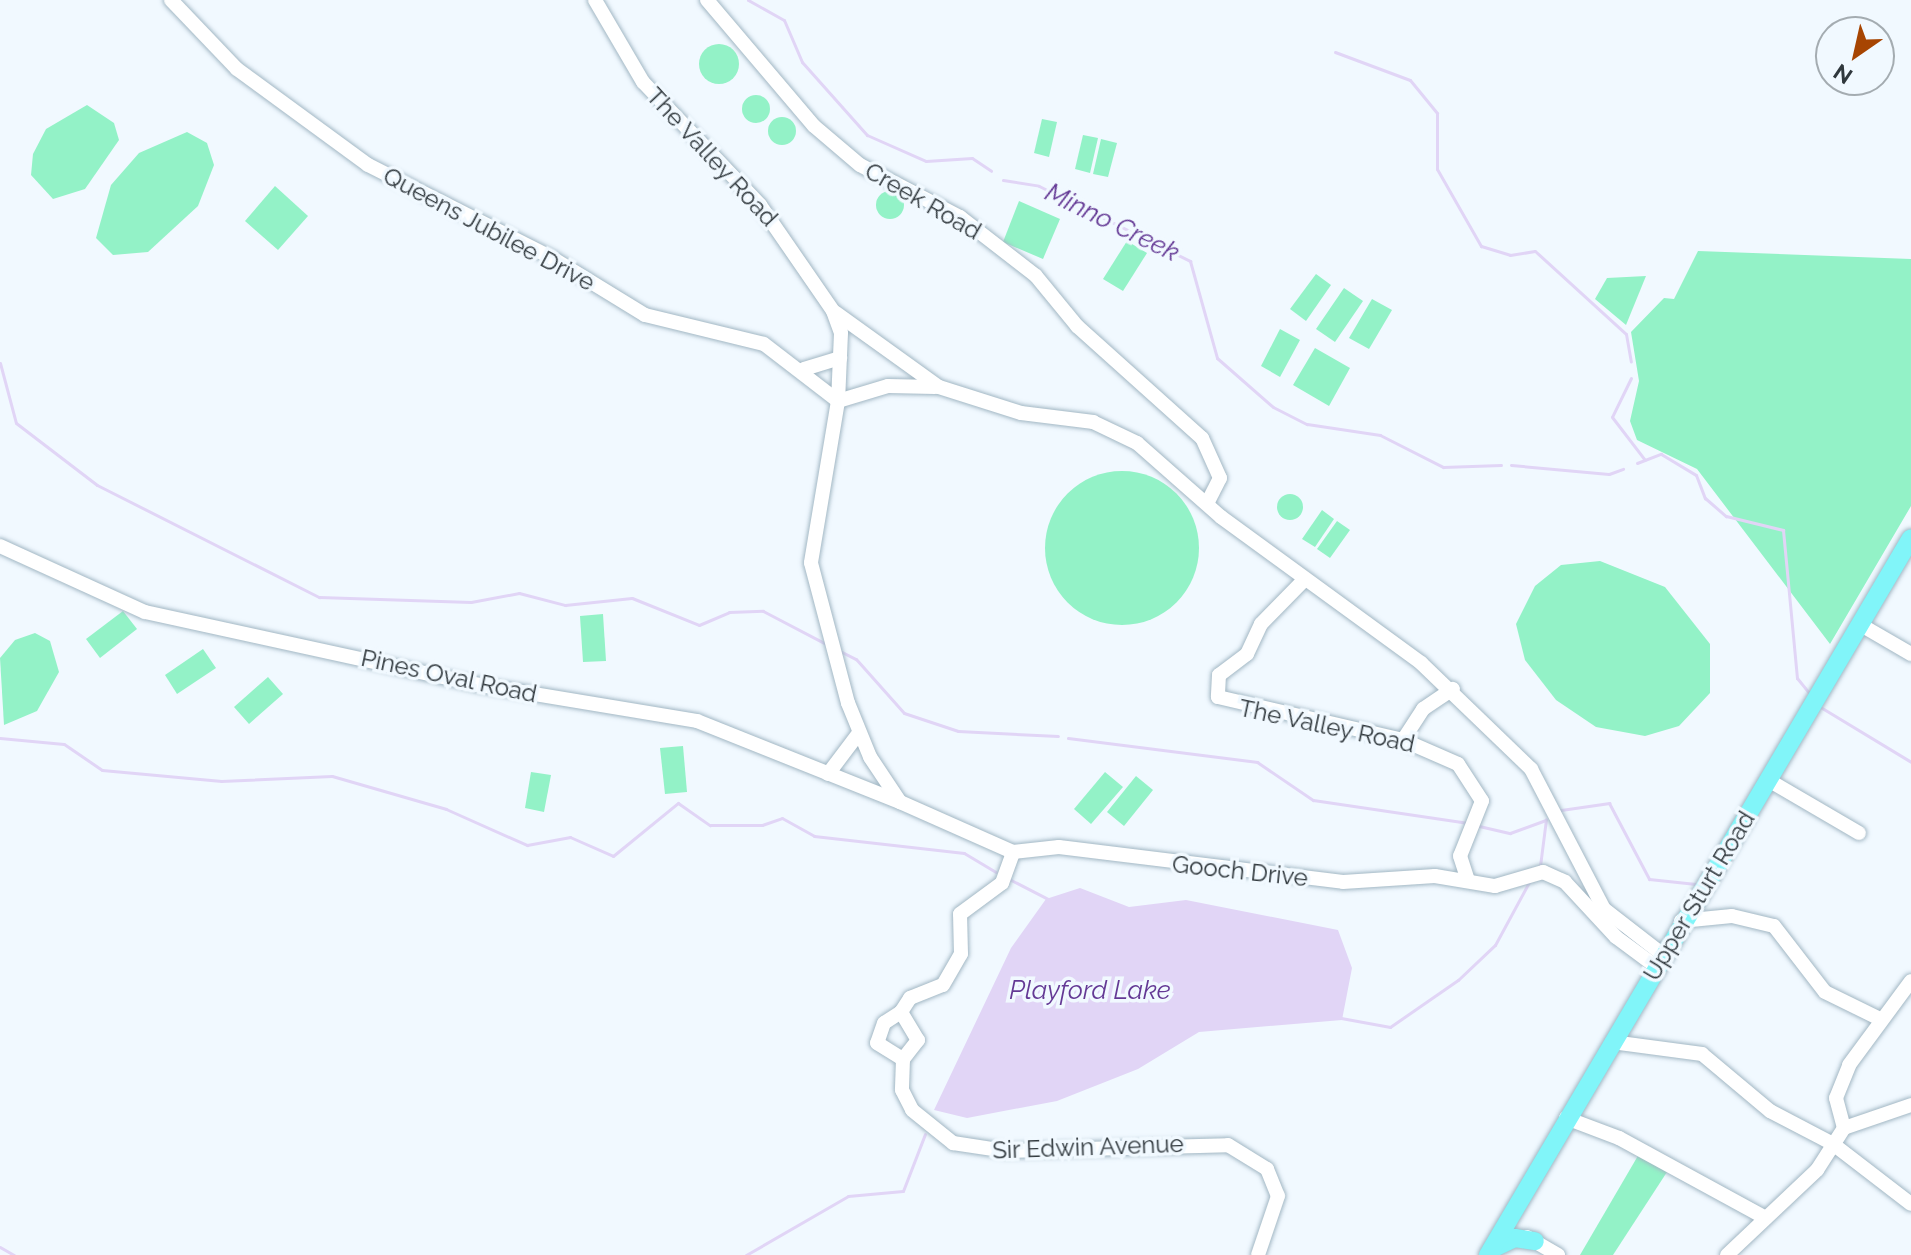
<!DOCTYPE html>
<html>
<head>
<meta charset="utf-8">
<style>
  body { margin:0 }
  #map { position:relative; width:1911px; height:1255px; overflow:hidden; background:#f1f9ff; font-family:Raleway,sans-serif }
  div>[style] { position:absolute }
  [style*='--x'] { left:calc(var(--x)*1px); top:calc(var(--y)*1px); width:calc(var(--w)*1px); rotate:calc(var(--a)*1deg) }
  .green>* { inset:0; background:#93f2c7 }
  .round { border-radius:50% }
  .water>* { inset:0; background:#e1d5f6 }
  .stream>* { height:3px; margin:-1.5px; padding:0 1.5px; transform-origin:1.5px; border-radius:1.5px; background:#e1d5f6 }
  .roads { filter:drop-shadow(0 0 2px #a2b7c4) drop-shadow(0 0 2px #a2b7c4) }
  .minor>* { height:14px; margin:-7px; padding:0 7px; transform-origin:7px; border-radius:7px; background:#fff }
  .major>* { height:18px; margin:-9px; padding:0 9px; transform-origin:9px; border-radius:9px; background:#81f5f9 }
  span { translate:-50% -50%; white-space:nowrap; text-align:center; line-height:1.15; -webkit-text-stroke:7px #f1f9ff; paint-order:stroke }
  .street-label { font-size:24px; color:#30383d }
  .water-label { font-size:26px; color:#643995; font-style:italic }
  .north { position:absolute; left:1815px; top:16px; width:80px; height:80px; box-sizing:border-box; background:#f1f9ff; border:2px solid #a4acb1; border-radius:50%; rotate:214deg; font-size:22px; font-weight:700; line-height:32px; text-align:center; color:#30383d }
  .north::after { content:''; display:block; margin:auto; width:28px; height:36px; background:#a74502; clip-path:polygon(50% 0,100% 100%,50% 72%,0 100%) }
</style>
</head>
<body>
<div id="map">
  <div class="green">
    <div class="round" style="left:699px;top:44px;width:40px;height:40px"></div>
    <div class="round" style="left:742px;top:95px;width:28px;height:28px"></div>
    <div style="clip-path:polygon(87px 105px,114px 123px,119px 140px,85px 189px,53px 199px,31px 175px,33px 154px,46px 129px)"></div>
    <div class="round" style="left:768px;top:117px;width:28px;height:28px"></div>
    <div style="clip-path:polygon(1042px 119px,1057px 122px,1049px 157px,1034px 153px)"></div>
    <div style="clip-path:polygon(187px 132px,207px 143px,214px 165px,198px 206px,148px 252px,113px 255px,96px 238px,111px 185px,139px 153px)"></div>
    <div style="clip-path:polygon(1083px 135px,1098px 138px,1090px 173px,1075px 169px)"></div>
    <div style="clip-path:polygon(1101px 139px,1117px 143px,1108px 177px,1093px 174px)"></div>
    <div style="clip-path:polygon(275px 186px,308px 216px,278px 250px,245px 221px)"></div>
    <div class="round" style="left:876px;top:191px;width:28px;height:28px"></div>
    <div style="clip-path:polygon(1019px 201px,1060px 219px,1043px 259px,1003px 242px)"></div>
    <div style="clip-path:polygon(1127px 241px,1147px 253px,1123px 291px,1103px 279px)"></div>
    <div style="clip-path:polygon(1698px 251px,1911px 259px,1911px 506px,1830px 644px,1697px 469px,1637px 440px,1630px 421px,1639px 381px,1631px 332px,1664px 298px,1674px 299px)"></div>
    <div style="clip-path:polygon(1316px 274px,1331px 285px,1306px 321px,1290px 309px)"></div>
    <div style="clip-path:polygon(1646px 276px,1626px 325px,1595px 299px,1607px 278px)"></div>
    <div style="clip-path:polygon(1344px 288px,1363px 301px,1335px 342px,1316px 329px)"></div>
    <div style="clip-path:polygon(1372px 299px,1392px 310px,1369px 349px,1349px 338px)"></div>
    <div style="clip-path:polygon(1280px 329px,1300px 340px,1280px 377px,1261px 366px)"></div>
    <div style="clip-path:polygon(1315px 348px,1350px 368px,1329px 406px,1293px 385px)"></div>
    <div class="round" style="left:1045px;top:471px;width:154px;height:154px"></div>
    <div class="round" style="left:1277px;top:494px;width:26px;height:26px"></div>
    <div style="clip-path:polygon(1322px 510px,1334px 519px,1315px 547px,1302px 539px)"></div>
    <div style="clip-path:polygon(1337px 521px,1350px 530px,1330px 558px,1317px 549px)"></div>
    <div style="clip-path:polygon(1600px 561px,1665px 587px,1710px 644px,1710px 693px,1679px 726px,1645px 736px,1596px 727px,1556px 700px,1525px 660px,1516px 624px,1535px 586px,1561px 565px)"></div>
    <div style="clip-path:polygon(123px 611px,137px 629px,100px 658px,86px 639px)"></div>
    <div style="clip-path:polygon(603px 614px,606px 661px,583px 662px,580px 616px)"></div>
    <div style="clip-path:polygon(35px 633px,50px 641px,59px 672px,37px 711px,4px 725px,0 658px,15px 640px)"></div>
    <div style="clip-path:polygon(203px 649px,216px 668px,177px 694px,165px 675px)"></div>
    <div style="clip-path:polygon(268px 677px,283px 694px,249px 724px,234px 707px)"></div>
    <div style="clip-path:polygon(683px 746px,687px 792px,665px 794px,660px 748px)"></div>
    <div style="clip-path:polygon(531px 772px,551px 775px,544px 812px,525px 808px)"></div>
    <div style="clip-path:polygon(1105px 772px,1123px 787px,1091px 824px,1074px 809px)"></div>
    <div style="clip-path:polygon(1136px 776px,1153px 790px,1124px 826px,1107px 812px)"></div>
    <div style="clip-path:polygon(1639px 1154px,1667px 1172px,1613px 1255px,1580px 1255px)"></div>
  </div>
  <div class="water">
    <div style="clip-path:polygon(1080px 888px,1129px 907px,1186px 900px,1338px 930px,1352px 968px,1342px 1020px,1199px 1032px,1138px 1069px,1057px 1101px,967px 1118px,934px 1110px,1011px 948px,1046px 899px)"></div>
  </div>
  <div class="stream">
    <div style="--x:748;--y:0;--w:41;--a:29.1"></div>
    <div style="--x:784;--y:20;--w:46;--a:66.8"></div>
    <div style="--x:802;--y:62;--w:98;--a:48.3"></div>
    <div style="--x:867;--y:135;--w:64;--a:23.8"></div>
    <div style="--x:926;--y:161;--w:46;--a:-3.7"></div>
    <div style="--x:972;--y:158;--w:23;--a:34"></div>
    <div style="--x:1335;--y:52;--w:80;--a:20.5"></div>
    <div style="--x:1410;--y:80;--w:43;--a:50.7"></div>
    <div style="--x:1437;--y:113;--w:56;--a:90"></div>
    <div style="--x:1437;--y:169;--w:89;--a:60.3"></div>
    <div style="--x:1481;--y:246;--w:30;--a:17"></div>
    <div style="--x:1510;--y:255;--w:25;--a:-9"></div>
    <div style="--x:1535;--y:251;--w:123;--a:42.4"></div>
    <div style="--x:1626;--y:334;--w:28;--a:80"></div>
    <div style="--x:1003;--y:180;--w:36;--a:9"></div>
    <div style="--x:1039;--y:186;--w:169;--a:26.4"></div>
    <div style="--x:1190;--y:261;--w:101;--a:74.4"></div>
    <div style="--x:1217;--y:358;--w:74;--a:41.2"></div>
    <div style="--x:1273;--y:407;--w:38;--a:27"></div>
    <div style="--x:1307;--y:424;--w:74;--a:8.6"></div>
    <div style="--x:1380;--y:435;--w:71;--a:26.9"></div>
    <div style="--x:1443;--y:467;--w:58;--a:-2"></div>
    <div style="--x:0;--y:363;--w:62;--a:75.1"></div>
    <div style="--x:16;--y:423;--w:102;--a:37.4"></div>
    <div style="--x:97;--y:485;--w:249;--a:26.8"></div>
    <div style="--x:319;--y:597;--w:152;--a:1.9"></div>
    <div style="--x:471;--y:602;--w:49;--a:-10.6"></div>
    <div style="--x:519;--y:593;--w:48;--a:14.6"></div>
    <div style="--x:565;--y:605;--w:67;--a:-6"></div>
    <div style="--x:632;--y:598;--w:72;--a:21.9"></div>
    <div style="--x:699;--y:625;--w:33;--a:-23"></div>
    <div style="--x:729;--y:612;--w:34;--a:-2"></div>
    <div style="--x:763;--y:611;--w:73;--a:27.6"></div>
    <div style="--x:1631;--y:378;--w:43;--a:116"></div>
    <div style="--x:1612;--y:417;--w:54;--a:52.5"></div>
    <div style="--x:1637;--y:463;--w:26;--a:-21"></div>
    <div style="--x:1661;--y:454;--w:41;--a:31"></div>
    <div style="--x:1696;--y:475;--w:25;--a:69"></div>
    <div style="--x:1705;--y:498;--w:28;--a:41"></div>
    <div style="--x:1726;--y:516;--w:59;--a:13.8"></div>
    <div style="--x:1783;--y:530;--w:149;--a:84.6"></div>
    <div style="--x:1797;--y:678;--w:22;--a:51"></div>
    <div style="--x:1511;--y:465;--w:98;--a:5.2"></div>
    <div style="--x:1609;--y:474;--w:15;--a:-20"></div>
    <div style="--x:838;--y:650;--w:20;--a:27"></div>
    <div style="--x:856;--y:659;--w:72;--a:48.4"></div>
    <div style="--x:904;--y:713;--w:57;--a:18.4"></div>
    <div style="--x:958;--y:731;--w:100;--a:2.9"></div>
    <div style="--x:1822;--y:708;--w:104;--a:31.2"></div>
    <div style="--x:0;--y:738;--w:64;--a:5.4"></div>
    <div style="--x:64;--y:744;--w:46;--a:34.4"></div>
    <div style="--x:102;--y:770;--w:120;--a:5.3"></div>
    <div style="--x:221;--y:781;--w:111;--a:-2.6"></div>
    <div style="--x:332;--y:776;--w:119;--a:16.1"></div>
    <div style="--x:446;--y:809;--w:89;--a:24"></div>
    <div style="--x:527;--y:845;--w:44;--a:-10.5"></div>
    <div style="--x:570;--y:837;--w:47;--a:23.8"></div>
    <div style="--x:613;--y:856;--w:84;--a:-39.2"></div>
    <div style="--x:678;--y:803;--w:39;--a:35"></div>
    <div style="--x:710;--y:825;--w:52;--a:0"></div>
    <div style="--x:762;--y:825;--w:21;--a:-19"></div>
    <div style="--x:782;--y:818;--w:37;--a:29"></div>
    <div style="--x:814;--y:836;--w:151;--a:6.5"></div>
    <div style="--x:964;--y:853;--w:37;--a:31"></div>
    <div style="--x:1068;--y:738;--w:191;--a:7.2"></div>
    <div style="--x:1257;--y:762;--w:68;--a:34.2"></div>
    <div style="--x:1313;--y:800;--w:157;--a:8.4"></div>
    <div style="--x:1561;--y:810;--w:49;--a:-8.3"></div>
    <div style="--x:1609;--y:803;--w:86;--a:62.2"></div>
    <div style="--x:1649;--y:879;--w:47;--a:6.1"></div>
    <div style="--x:1479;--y:826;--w:32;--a:13"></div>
    <div style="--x:1510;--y:833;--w:38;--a:-20"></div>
    <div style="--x:1540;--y:866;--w:47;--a:-82.7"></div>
    <div style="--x:1011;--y:880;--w:44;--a:27.1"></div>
    <div style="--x:1341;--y:1018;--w:50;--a:10.4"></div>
    <div style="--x:1390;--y:1027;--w:83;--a:-34.7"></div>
    <div style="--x:1458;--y:980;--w:51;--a:-43.4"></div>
    <div style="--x:1495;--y:945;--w:72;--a:-61.6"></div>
    <div style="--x:0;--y:1247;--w:16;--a:30"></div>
    <div style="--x:746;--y:1255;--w:118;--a:-30"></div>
    <div style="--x:848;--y:1196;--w:55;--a:-5.2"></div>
    <div style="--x:903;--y:1191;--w:61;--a:-68.9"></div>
  </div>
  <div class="roads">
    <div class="minor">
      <div style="--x:171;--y:0;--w:95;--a:46.3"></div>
      <div style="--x:237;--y:69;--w:162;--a:36.2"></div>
      <div style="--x:368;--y:165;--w:206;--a:26.8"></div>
      <div style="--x:552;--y:258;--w:109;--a:31.5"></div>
      <div style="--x:645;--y:315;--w:122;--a:13.7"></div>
      <div style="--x:764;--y:344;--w:93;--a:37.6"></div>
      <div style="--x:595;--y:0;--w:95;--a:59.7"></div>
      <div style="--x:643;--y:82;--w:170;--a:46.4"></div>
      <div style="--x:760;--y:205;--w:129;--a:55.4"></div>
      <div style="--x:833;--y:311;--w:23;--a:70"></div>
      <div style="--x:841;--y:333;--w:68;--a:92.5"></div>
      <div style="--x:838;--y:401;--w:164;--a:99.5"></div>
      <div style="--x:811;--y:563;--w:145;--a:75.2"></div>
      <div style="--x:848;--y:703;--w:58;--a:67.8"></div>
      <div style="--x:870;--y:757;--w:54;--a:56.3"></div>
      <div style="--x:900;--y:802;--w:124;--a:23.9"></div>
      <div style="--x:1013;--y:852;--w:46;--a:-6.2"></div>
      <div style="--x:1059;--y:847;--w:286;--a:7"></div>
      <div style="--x:1343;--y:882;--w:92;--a:-3.7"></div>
      <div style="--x:1435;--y:876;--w:61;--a:9.5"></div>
      <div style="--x:1495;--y:886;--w:50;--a:-16.3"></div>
      <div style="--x:1543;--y:872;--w:24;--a:24"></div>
      <div style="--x:1565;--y:882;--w:75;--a:47.2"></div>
      <div style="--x:1616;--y:937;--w:49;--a:36.6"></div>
      <div style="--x:707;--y:0;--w:165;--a:49.7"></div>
      <div style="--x:814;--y:126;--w:60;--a:40.3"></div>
      <div style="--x:860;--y:165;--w:113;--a:27.5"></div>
      <div style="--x:960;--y:217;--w:96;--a:37.8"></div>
      <div style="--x:1036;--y:276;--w:65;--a:50.6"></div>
      <div style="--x:1077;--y:326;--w:168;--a:41.9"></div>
      <div style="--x:1202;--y:438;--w:44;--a:65.8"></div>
      <div style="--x:1220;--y:478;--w:28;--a:117"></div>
      <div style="--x:836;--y:313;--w:127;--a:35.7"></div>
      <div style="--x:939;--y:387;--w:86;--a:17.6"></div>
      <div style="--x:1021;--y:413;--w:73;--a:7.1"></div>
      <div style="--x:1093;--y:422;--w:49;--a:25.5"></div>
      <div style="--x:1137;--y:443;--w:112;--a:41.4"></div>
      <div style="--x:1221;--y:517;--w:248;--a:36.1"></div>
      <div style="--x:1421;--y:663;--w:153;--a:43.9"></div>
      <div style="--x:1531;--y:769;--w:158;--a:62.5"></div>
      <div style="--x:1604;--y:909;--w:73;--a:37.8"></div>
      <div style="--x:804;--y:369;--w:38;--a:-17"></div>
      <div style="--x:838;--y:401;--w:52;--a:-16.7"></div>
      <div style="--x:888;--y:386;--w:47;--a:1.2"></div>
      <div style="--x:0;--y:546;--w:159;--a:24.5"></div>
      <div style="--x:145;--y:612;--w:343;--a:12.3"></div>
      <div style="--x:480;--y:685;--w:220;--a:9.4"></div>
      <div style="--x:697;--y:721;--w:219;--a:21.8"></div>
      <div style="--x:1305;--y:579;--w:63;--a:134.4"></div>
      <div style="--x:1261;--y:624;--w:33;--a:115"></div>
      <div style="--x:1247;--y:654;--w:35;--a:143"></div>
      <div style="--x:1219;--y:675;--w:22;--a:93"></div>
      <div style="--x:1218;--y:697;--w:190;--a:13.1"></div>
      <div style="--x:1403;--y:740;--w:60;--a:23.6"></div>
      <div style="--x:1458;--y:764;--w:44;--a:57"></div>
      <div style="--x:1482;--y:801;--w:59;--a:111.8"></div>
      <div style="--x:1460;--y:856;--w:25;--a:72"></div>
      <div style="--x:1861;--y:625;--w:58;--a:30.1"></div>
      <div style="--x:1403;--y:740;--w:37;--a:-57"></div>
      <div style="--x:1423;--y:709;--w:36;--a:-34"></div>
      <div style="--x:828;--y:774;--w:51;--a:-52.9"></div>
      <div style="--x:1770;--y:781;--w:103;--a:30.3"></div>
      <div style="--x:1681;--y:921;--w:51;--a:-5.6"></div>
      <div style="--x:1732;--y:916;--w:43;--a:13.4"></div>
      <div style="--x:1774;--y:926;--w:83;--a:52.3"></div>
      <div style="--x:1825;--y:992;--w:59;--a:26.1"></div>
      <div style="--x:901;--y:1012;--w:33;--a:59"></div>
      <div style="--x:918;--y:1040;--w:24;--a:128"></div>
      <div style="--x:903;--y:1059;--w:31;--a:92"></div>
      <div style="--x:902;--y:1090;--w:22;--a:63"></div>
      <div style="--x:912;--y:1110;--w:53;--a:38.8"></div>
      <div style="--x:953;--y:1143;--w:54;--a:8.6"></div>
      <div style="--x:1006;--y:1151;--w:222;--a:-1.5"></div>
      <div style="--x:1228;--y:1145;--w:46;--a:31.6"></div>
      <div style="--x:1267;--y:1169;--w:29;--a:68"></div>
      <div style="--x:1278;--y:1196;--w:62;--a:108.7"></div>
      <div style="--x:901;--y:1012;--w:17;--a:-57"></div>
      <div style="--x:910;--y:998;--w:35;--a:-22"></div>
      <div style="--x:943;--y:985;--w:36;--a:-60"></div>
      <div style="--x:961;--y:954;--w:40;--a:-91.4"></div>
      <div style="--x:960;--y:914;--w:52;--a:-36.4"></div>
      <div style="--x:1002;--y:883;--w:33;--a:-70"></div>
      <div style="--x:901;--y:1012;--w:20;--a:147"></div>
      <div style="--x:884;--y:1023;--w:21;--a:109"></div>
      <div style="--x:877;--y:1043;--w:31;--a:32"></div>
      <div style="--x:1612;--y:1042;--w:91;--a:7.6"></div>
      <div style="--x:1702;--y:1054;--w:89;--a:40"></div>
      <div style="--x:1770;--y:1111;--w:71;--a:27.6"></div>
      <div style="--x:1833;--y:1144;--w:98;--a:37.6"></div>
      <div style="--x:1566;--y:1118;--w:57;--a:20.7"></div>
      <div style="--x:1619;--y:1138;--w:165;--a:28.6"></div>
      <div style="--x:1844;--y:1128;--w:31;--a:-105"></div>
      <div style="--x:1836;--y:1098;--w:35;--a:-68"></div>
      <div style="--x:1849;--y:1065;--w:104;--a:-53.6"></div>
      <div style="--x:1527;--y:1237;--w:36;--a:30"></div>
      <div style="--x:1727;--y:1255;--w:124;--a:-43.4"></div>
      <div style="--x:1817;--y:1170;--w:50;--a:-57.3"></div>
      <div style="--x:1844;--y:1128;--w:71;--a:-18.9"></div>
    </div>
    <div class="major">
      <div style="--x:1492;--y:1249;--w:25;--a:-26"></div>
      <div style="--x:1515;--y:1238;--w:20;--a:9"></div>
      <div style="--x:1488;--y:1255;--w:832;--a:-59.46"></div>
    </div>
  </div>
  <div class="street-label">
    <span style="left:712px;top:157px;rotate:47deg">The Valley Road</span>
    <span style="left:923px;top:201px;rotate:30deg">Creek Road</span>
    <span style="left:489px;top:229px;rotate:28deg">Queens Jubilee Drive</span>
    <span style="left:449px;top:676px;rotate:12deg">Pines Oval Road</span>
    <span style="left:1327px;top:726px;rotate:12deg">The Valley Road</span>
    <span style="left:1240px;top:871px;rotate:6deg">Gooch Drive</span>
    <span style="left:1699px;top:896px;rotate:-59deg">Upper Sturt Road</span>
    <span style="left:1088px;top:1147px;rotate:-2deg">Sir Edwin Avenue</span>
  </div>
  <div class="water-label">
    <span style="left:1112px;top:223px;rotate:26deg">Minno Creek</span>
    <span style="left:1090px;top:991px">Playford Lake</span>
  </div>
  <div class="north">N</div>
</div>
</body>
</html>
